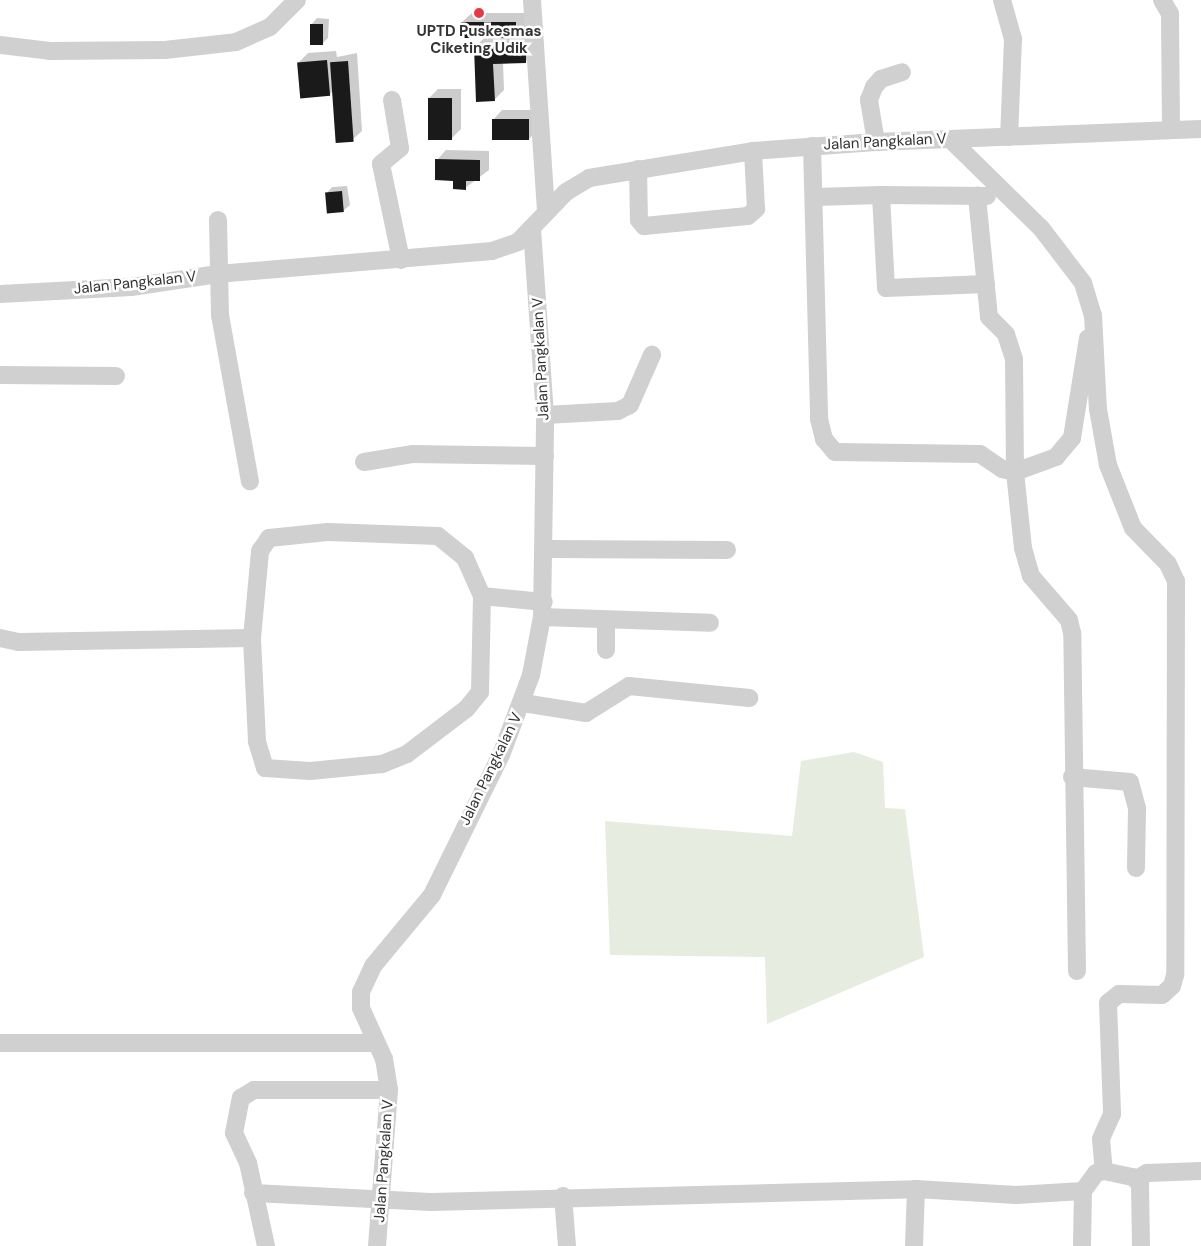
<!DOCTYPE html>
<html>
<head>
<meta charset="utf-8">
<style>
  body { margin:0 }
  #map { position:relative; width:1201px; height:1246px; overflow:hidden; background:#fff; font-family:"DM Sans",sans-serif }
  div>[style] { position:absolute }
  .green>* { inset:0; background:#e6ecdf }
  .shadow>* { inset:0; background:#0003 }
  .building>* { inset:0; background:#1a1a1a; transform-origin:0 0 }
  .minor>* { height:18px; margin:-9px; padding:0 9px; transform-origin:9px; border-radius:9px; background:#d0d0d0 }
  .dots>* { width:14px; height:14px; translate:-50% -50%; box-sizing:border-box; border:2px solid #fff; border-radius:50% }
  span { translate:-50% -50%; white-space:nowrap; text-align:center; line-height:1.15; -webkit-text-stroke:5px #fff; paint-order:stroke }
  .poi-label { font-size:15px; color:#333; font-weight:700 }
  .street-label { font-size:15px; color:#333 }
</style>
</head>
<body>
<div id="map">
  <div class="green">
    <div style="clip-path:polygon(854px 752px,883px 762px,885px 808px,905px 809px,924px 957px,767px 1024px,765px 957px,610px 955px,605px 821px,792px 836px,801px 761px)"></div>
  </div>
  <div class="shadow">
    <div style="clip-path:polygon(472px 13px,525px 13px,525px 28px,516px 37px,535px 36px,535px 52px,525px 62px,503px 62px,504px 90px,494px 100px,475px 47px,485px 37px,462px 22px)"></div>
    <div style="clip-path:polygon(317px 18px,329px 19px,328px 38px,322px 44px,311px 25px)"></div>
    <div style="clip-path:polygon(336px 51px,337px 57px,357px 53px,362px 131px,352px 140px,333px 91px,329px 95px,298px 63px,308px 53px)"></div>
    <div style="clip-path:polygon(438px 89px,461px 89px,461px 129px,451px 139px,429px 98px)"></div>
    <div style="clip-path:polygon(502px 110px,538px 110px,538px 129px,529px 139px,493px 120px)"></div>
    <div style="clip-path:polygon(446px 150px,489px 151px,489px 170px,465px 188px,437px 160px)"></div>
    <div style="clip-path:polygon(347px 186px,350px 205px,343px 211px,326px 194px,332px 187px)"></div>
  </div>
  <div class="building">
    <div style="left:461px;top:22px;width:55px;height:16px"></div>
    <div style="left:310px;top:24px;width:13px;height:21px"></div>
    <div style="clip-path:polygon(526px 45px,526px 63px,493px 64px,495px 101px,476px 102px,474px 47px)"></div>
    <div style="left:327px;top:60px;width:36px;height:30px;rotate:85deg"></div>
    <div style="left:348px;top:61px;width:81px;height:18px;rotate:86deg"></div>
    <div style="left:428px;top:98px;width:24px;height:42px"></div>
    <div style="left:492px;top:119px;width:37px;height:21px"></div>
    <div style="clip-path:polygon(435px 159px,480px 160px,480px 181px,466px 181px,466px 190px,453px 189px,453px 181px,435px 180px)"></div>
    <div style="left:342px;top:191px;width:21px;height:17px;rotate:85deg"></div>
  </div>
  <div class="minor">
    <div style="left:532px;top:0;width:213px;rotate:86.2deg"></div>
    <div style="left:1002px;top:0;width:41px;rotate:74.2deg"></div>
    <div style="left:1013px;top:39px;width:98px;rotate:92.3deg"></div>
    <div style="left:1162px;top:0;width:16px;rotate:60deg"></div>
    <div style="left:1170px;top:14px;width:116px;rotate:89.5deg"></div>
    <div style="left:0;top:45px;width:50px;rotate:6.8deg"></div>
    <div style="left:50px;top:51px;width:115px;rotate:-0.5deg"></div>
    <div style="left:165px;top:50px;width:71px;rotate:-6.4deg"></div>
    <div style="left:236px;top:42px;width:37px;rotate:-24deg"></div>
    <div style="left:270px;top:27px;width:38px;rotate:-45deg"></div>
    <div style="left:392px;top:100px;width:49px;rotate:80.5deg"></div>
    <div style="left:400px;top:148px;width:25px;rotate:140deg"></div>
    <div style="left:381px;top:164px;width:98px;rotate:78.2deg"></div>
    <div style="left:950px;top:139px;width:127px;rotate:44.4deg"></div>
    <div style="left:1041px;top:228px;width:69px;rotate:52.6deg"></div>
    <div style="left:1083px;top:283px;width:34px;rotate:73deg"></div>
    <div style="left:1093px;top:315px;width:94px;rotate:87deg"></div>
    <div style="left:1098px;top:409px;width:57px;rotate:79.9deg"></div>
    <div style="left:1108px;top:465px;width:68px;rotate:68.4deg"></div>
    <div style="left:1133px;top:528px;width:50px;rotate:45.8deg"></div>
    <div style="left:1168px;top:564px;width:19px;rotate:65deg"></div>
    <div style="left:1176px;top:581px;width:394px;rotate:90.1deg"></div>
    <div style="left:1175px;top:975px;width:11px;rotate:105deg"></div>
    <div style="left:1172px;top:986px;width:13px;rotate:138deg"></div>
    <div style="left:1162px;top:995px;width:43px;rotate:-178.7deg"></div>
    <div style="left:1119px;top:994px;width:14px;rotate:141deg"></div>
    <div style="left:1108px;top:1003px;width:111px;rotate:87.9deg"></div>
    <div style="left:1112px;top:1114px;width:27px;rotate:114deg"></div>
    <div style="left:1101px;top:1139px;width:32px;rotate:85deg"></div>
    <div style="left:876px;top:142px;width:43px;rotate:-99.5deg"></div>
    <div style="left:869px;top:100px;width:14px;rotate:-69deg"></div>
    <div style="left:874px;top:87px;width:11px;rotate:-49deg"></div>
    <div style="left:881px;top:79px;width:22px;rotate:-18deg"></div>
    <div style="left:812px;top:146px;width:273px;rotate:88.5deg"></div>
    <div style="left:819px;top:419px;width:21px;rotate:76deg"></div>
    <div style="left:824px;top:439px;width:17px;rotate:50deg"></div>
    <div style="left:835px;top:452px;width:145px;rotate:0.8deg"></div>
    <div style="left:980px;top:454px;width:27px;rotate:34deg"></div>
    <div style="left:1002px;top:469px;width:13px;rotate:13deg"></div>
    <div style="left:1015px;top:472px;width:113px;rotate:-90.5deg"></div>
    <div style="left:1014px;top:359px;width:26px;rotate:-108deg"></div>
    <div style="left:1006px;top:334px;width:24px;rotate:-135deg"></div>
    <div style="left:989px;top:317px;width:122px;rotate:-95.7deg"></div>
    <div style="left:638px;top:169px;width:51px;rotate:88.9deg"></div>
    <div style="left:639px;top:220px;width:8px;rotate:50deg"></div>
    <div style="left:644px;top:226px;width:104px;rotate:-5.5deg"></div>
    <div style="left:748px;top:216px;width:11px;rotate:-41deg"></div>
    <div style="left:756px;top:209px;width:58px;rotate:-93deg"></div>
    <div style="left:815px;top:197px;width:66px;rotate:-1.7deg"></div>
    <div style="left:218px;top:220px;width:95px;rotate:88.8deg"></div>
    <div style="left:220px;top:315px;width:169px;rotate:79.8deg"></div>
    <div style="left:986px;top:284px;width:100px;rotate:177.7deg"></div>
    <div style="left:886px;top:288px;width:93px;rotate:-93.1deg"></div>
    <div style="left:881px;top:195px;width:106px;rotate:0.5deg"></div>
    <div style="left:0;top:294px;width:131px;rotate:-3.1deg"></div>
    <div style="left:131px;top:287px;width:88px;rotate:-8.5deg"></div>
    <div style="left:218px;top:274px;width:275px;rotate:-4.8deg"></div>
    <div style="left:492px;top:251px;width:28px;rotate:-19deg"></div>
    <div style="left:518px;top:242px;width:69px;rotate:-46.2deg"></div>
    <div style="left:566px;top:192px;width:27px;rotate:-31deg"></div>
    <div style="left:589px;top:178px;width:166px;rotate:-9.3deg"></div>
    <div style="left:753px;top:151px;width:123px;rotate:-4.2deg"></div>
    <div style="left:876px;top:142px;width:325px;rotate:-2.3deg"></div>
    <div style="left:0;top:375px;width:116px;rotate:0.5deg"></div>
    <div style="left:545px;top:415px;width:73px;rotate:-3.1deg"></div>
    <div style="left:618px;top:411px;width:13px;rotate:-27deg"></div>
    <div style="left:630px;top:405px;width:55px;rotate:-66.3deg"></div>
    <div style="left:364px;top:462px;width:50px;rotate:-9.3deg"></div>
    <div style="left:413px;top:454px;width:132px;rotate:0.9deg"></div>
    <div style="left:546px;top:549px;width:181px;rotate:0.3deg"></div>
    <div style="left:482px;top:596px;width:96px;rotate:91.2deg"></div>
    <div style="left:480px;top:692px;width:22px;rotate:129deg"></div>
    <div style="left:466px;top:709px;width:74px;rotate:142.7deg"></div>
    <div style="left:407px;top:754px;width:27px;rotate:158deg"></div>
    <div style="left:382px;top:764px;width:72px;rotate:174.4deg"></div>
    <div style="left:310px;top:771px;width:45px;rotate:-176.2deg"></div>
    <div style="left:265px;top:768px;width:28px;rotate:-107deg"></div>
    <div style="left:257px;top:741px;width:103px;rotate:-92.8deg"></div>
    <div style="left:252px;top:638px;width:87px;rotate:-84.7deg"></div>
    <div style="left:260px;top:551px;width:16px;rotate:-55deg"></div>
    <div style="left:269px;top:538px;width:59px;rotate:-5.8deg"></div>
    <div style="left:328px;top:532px;width:110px;rotate:2.1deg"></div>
    <div style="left:438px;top:536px;width:35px;rotate:39deg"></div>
    <div style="left:465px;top:558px;width:42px;rotate:65.9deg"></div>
    <div style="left:482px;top:596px;width:62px;rotate:5.5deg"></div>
    <div style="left:542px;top:617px;width:168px;rotate:2deg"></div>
    <div style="left:0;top:638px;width:19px;rotate:12deg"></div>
    <div style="left:19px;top:642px;width:233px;rotate:-1deg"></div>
    <div style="left:606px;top:650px;width:30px;rotate:-90deg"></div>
    <div style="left:523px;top:703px;width:64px;rotate:9deg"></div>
    <div style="left:586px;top:713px;width:51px;rotate:-32.1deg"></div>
    <div style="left:629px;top:686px;width:121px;rotate:5.7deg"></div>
    <div style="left:1072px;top:777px;width:58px;rotate:4.9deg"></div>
    <div style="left:1130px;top:782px;width:28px;rotate:75deg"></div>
    <div style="left:1137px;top:809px;width:59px;rotate:91deg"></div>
    <div style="left:1077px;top:971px;width:338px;rotate:-90.8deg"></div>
    <div style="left:1072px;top:633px;width:13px;rotate:-103deg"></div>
    <div style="left:1069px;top:620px;width:58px;rotate:-130.8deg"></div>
    <div style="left:1031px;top:576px;width:29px;rotate:-106deg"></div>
    <div style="left:1023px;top:548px;width:76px;rotate:-96deg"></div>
    <div style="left:1015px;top:472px;width:44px;rotate:-20.1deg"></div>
    <div style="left:1056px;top:457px;width:25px;rotate:-50deg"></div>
    <div style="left:1072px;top:438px;width:101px;rotate:-80.9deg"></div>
    <div style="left:0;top:1043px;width:374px"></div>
    <div style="left:1137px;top:1179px;width:12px;rotate:-31deg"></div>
    <div style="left:1147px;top:1173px;width:54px;rotate:-2.1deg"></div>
    <div style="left:253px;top:1193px;width:178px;rotate:2.9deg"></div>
    <div style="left:431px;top:1202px;width:485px;rotate:-1.5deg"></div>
    <div style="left:916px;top:1189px;width:100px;rotate:3.4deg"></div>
    <div style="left:1016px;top:1195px;width:67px;rotate:-3.4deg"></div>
    <div style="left:563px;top:1196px;width:50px;rotate:85.4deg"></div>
    <div style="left:266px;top:1246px;width:85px;rotate:-102.2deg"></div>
    <div style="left:248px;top:1163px;width:33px;rotate:-115deg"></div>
    <div style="left:234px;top:1133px;width:36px;rotate:-79deg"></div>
    <div style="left:241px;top:1098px;width:15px;rotate:-32deg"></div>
    <div style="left:254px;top:1090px;width:135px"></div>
    <div style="left:377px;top:1246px;width:156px;rotate:-85.6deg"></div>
    <div style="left:389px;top:1090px;width:31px;rotate:-99deg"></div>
    <div style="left:384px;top:1059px;width:56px;rotate:-114.3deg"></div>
    <div style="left:361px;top:1008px;width:16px;rotate:-90deg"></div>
    <div style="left:361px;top:992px;width:29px;rotate:-65deg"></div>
    <div style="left:373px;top:966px;width:92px;rotate:-50.3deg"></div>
    <div style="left:432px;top:895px;width:156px;rotate:-63.8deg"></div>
    <div style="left:501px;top:755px;width:85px;rotate:-69.4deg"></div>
    <div style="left:531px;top:675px;width:59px;rotate:-79.3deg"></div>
    <div style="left:542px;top:617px;width:202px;rotate:-89.1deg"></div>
    <div style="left:545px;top:415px;width:186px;rotate:-94deg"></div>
    <div style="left:914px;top:1246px;width:57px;rotate:-88deg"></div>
    <div style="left:1082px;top:1246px;width:55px;rotate:-89deg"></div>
    <div style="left:1083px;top:1191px;width:22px;rotate:-54deg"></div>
    <div style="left:1096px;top:1173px;width:8px;rotate:-14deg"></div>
    <div style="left:1104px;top:1171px;width:30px;rotate:12deg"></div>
    <div style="left:1133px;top:1177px;width:10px;rotate:45deg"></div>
    <div style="left:1140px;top:1184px;width:62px;rotate:89.1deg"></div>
  </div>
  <div class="dots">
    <div style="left:479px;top:13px;background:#e63946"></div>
  </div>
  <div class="poi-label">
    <span style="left:479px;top:40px">UPTD Puskesmas<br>Ciketing Udik</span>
  </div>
  <div class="street-label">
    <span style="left:885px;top:142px;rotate:-3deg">Jalan Pangkalan V</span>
    <span style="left:135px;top:283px;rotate:-6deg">Jalan Pangkalan V</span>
    <span style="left:541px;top:359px;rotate:-93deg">Jalan Pangkalan V</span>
    <span style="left:491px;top:769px;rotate:-64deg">Jalan Pangkalan V</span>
    <span style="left:384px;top:1161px;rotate:-86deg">Jalan Pangkalan V</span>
  </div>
</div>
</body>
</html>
